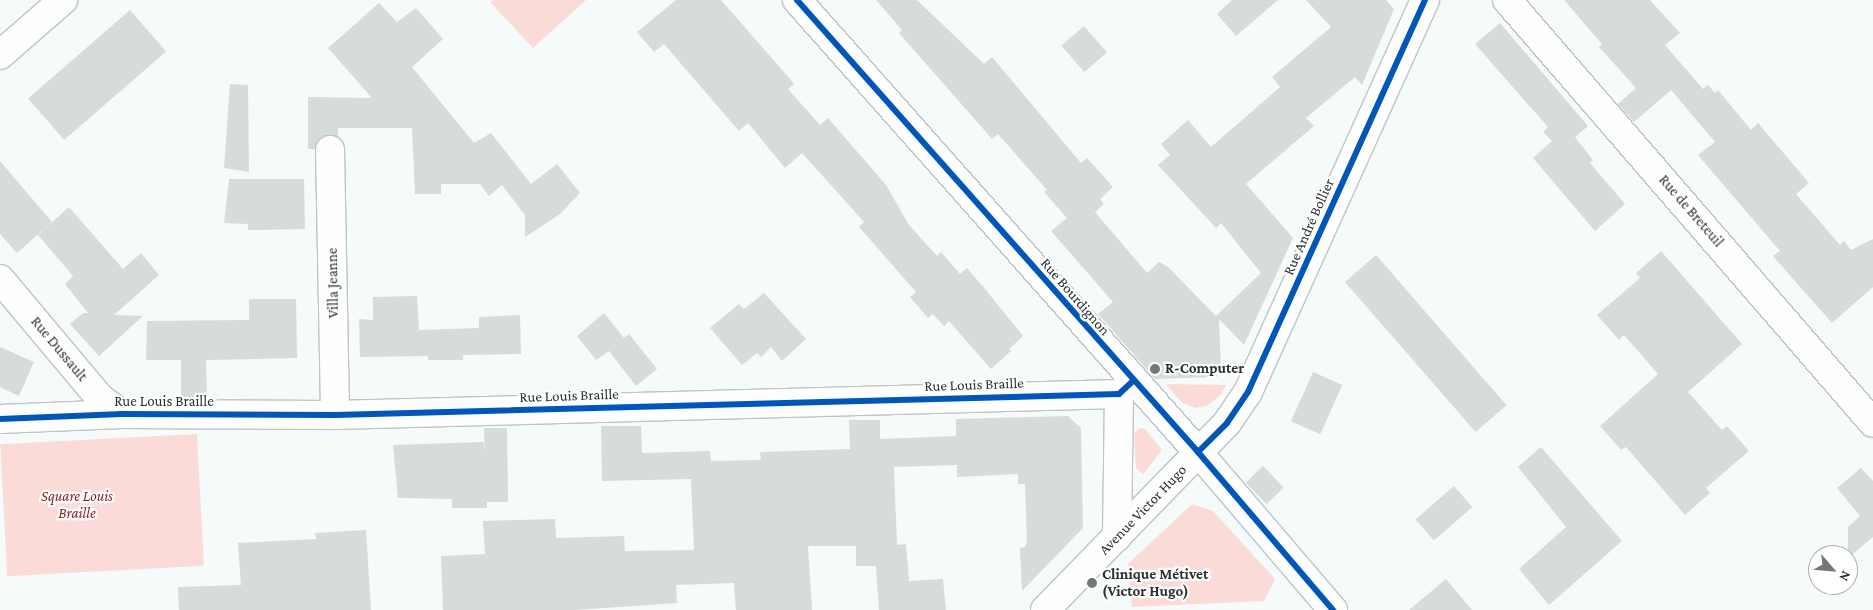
<!DOCTYPE html>
<html>
<head>
<meta charset="utf-8">
<style>
  body { margin:0 }
  #map { position:relative; width:1873px; height:610px; overflow:hidden; background:#f5fbfb; font-family:"Crimson Pro",serif }
  div>[style] { position:absolute }
  .green>* { inset:0; background:#fadbd8; transform-origin:0 0 }
  .building>* { inset:0; background:#d6dbdb; transform-origin:0 0 }
  .roads { filter:drop-shadow(1px 0 #bfc4c4) drop-shadow(-1px 0 #bfc4c4) drop-shadow(0 1px #bfc4c4) drop-shadow(0 -1px #bfc4c4) }
  .minor>* { height:28px; margin:-14px; padding:0 14px; transform-origin:14px; border-radius:14px; background:#fefefe }
  .tertiary>* { height:28px; margin:-14px; padding:0 14px; transform-origin:14px; border-radius:14px; background:#fefefe }
  .cycleway>* { height:6px; margin:-3px; padding:0 3px; transform-origin:3px; border-radius:3px; background:#0057b8 }
  .dots>* { width:14px; height:14px; translate:-50% -50%; box-sizing:border-box; border:2px solid #fff; border-radius:50% }
  span { translate:-50% -50%; white-space:nowrap; text-align:center; line-height:1.15; -webkit-text-stroke:4.5px #fff; paint-order:stroke }
  .street-label { font-size:15px; color:#2b3031 }
  .poi-label { font-size:15px; color:#2b3031; font-weight:700 }
  .left { translate:0 -50%; text-align:left }
  .park-label { font-size:15px; color:#911f27; font-style:italic }
  .north { position:absolute; left:1808px; top:545px; width:50px; height:50px; box-sizing:border-box; background:#fff; border:1px solid #aaacad; border-radius:50%; rotate:117deg; font-size:14px; font-weight:700; line-height:20px; text-align:center; color:#2b3031 }
  .north::after { content:''; display:block; margin:auto; width:18px; height:22px; background:#727778; clip-path:polygon(50% 0,100% 100%,50% 72%,0 100%) }
</style>
</head>
<body>
<div id="map">
  <div class="green">
    <div style="clip-path:polygon(493px 0,586px 0,533px 48px,490px 2px)"></div>
    <div style="clip-path:polygon(1166px 384px,1226px 385px,1221px 395px,1207px 406px,1195px 408px,1181px 402px)"></div>
    <div style="clip-path:polygon(1139px 428px,1145px 429px,1162px 450px,1143px 474px,1136px 468px,1134px 434px)"></div>
    <div style="left:197px;top:434px;width:132px;height:197px;rotate:87deg"></div>
    <div style="clip-path:polygon(1192px 504px,1213px 511px,1275px 579px,1264px 601px,1132px 607px,1128px 564px)"></div>
  </div>
  <div class="building">
    <div style="clip-path:polygon(676px 0,721px 0,790px 79px,794px 84px,788px 89px,820px 125px,828px 118px,886px 185px,909px 225px,937px 256px,941px 252px,960px 274px,967px 268px,985px 289px,1023px 336px,1009px 349px,1011px 351px,991px 369px,949px 321px,944px 326px,933px 314px,928px 318px,910px 297px,916px 292px,859px 227px,864px 222px,802px 153px,785px 168px,748px 123px,739px 131px,664px 44px,654px 52px,637px 32px)"></div>
    <div style="clip-path:polygon(876px 0,917px 0,984px 64px,992px 57px,1081px 163px,1087px 158px,1113px 187px,1100px 199px,1104px 204px,1095px 212px,1147px 273px,1159px 262px,1168px 267px,1219px 319px,1221px 370px,1217px 370px,1217px 377px,1155px 379px,1098px 314px,1113px 302px,1051px 231px,1067px 218px,1044px 192px,1047px 190px,998px 134px,992px 139px,899px 33px,902px 30px)"></div>
    <div style="clip-path:polygon(1232px 0,1278px 0,1236px 36px,1217px 14px)"></div>
    <div style="clip-path:polygon(1306px 0,1386px 0,1394px 9px,1362px 85px,1355px 77px,1306px 118px,1314px 126px,1246px 184px,1293px 238px,1244px 345px,1216px 316px,1261px 273px,1221px 223px,1216px 228px,1158px 165px,1170px 155px,1161px 144px,1188px 120px,1211px 147px,1280px 87px,1272px 77px,1331px 27px)"></div>
    <div style="clip-path:polygon(1564px 0,1650px 0,1680px 33px,1665px 45px,1703px 89px,1708px 85px,1715px 93px,1718px 90px,1751px 130px,1758px 123px,1809px 183px,1796px 194px,1840px 245px,1844px 241px,1851px 250px,1873px 239px,1873px 287px,1832px 323px,1773px 256px,1780px 251px,1698px 155px,1715px 142px,1671px 90px,1634px 122px,1618px 104px,1636px 88px,1599px 47px,1602px 44px)"></div>
    <div style="clip-path:polygon(379px 3px,397px 22px,416px 8px,443px 39px,412px 67px,474px 143px,491px 133px,531px 184px,557px 164px,580px 193px,560px 214px,525px 237px,525px 215px,502px 185px,489px 196px,480px 184px,441px 184px,441px 194px,415px 194px,412px 128px,338px 128px,338px 137px,322px 136px,315px 149px,308px 149px,308px 97px,372px 98px,328px 48px)"></div>
    <div style="left:130px;top:10px;width:55px;height:135px;rotate:49deg"></div>
    <div style="clip-path:polygon(1500px 23px,1588px 126px,1575px 137px,1593px 160px,1590px 163px,1625px 204px,1595px 231px,1533px 158px,1552px 141px,1543px 132px,1548px 127px,1475px 44px)"></div>
    <div style="left:1084px;top:26px;width:35px;height:30px;rotate:49deg"></div>
    <div style="clip-path:polygon(230px 84px,248px 85px,249px 172px,224px 168px)"></div>
    <div style="clip-path:polygon(0 161px,52px 222px,17px 253px,0 234px)"></div>
    <div style="clip-path:polygon(229px 179px,304px 179px,305px 229px,248px 230px,248px 224px,224px 223px)"></div>
    <div style="clip-path:polygon(69px 207px,123px 269px,141px 253px,159px 275px,114px 315px,143px 316px,99px 356px,70px 324px,83px 313px,88px 313px,65px 284px,73px 276px,38px 235px)"></div>
    <div style="clip-path:polygon(1661px 251px,1742px 344px,1688px 392px,1722px 430px,1727px 426px,1749px 451px,1706px 488px,1710px 493px,1685px 515px,1626px 447px,1621px 450px,1600px 426px,1658px 374px,1624px 335px,1619px 340px,1597px 315px,1640px 278px,1636px 273px)"></div>
    <div style="left:1376px;top:255px;width:199px;height:41px;rotate:49deg"></div>
    <div style="clip-path:polygon(764px 293px,806px 339px,782px 361px,771px 347px,761px 357px,757px 353px,742px 365px,710px 328px,739px 304px,744px 309px)"></div>
    <div style="clip-path:polygon(417px 296px,419px 330px,479px 328px,479px 317px,520px 315px,521px 354px,463px 355px,463px 360px,428px 360px,428px 356px,360px 357px,359px 319px,373px 320px,373px 297px)"></div>
    <div style="clip-path:polygon(249px 299px,296px 299px,297px 358px,206px 360px,207px 399px,181px 399px,181px 360px,146px 360px,147px 321px,249px 320px)"></div>
    <div style="clip-path:polygon(604px 313px,624px 338px,629px 334px,657px 369px,636px 386px,609px 351px,596px 360px,577px 336px)"></div>
    <div style="clip-path:polygon(0 347px,34px 362px,19px 396px,0 387px)"></div>
    <div style="left:1313px;top:372px;width:32px;height:54px;rotate:24deg"></div>
    <div style="clip-path:polygon(1068px 416px,1081px 428px,1083px 528px,1022px 591px,1020px 548px,1025px 547px,1027px 541px,1025px 484px,1018px 484px,1018px 474px,957px 477px,957px 465px,894px 467px,897px 545px,906px 544px,909px 581px,943px 579px,946px 610px,879px 610px,876px 566px,856px 566px,856px 546px,808px 546px,812px 610px,736px 610px,734px 583px,676px 585px,677px 603px,575px 610px,443px 610px,441px 556px,485px 554px,483px 521px,555px 519px,556px 538px,624px 536px,625px 551px,694px 550px,691px 479px,602px 481px,601px 426px,641px 426px,642px 453px,710px 451px,711px 461px,761px 460px,760px 452px,850px 449px,849px 420px,880px 420px,880px 439px,956px 436px,956px 419px)"></div>
    <div style="clip-path:polygon(484px 428px,507px 428px,508px 502px,487px 502px,487px 508px,452px 508px,452px 499px,398px 498px,393px 445px,484px 442px,485px 453px)"></div>
    <div style="clip-path:polygon(1541px 447px,1622px 541px,1549px 605px,1519px 569px,1566px 527px,1518px 467px)"></div>
    <div style="left:1263px;top:466px;width:30px;height:24px;rotate:46deg"></div>
    <div style="clip-path:polygon(1861px 468px,1873px 481px,1873px 537px,1848px 558px,1848px 527px,1860px 516px,1837px 488px)"></div>
    <div style="left:1454px;top:486px;width:28px;height:51px;rotate:49deg"></div>
    <div style="clip-path:polygon(366px 530px,371px 610px,179px 610px,178px 587px,241px 585px,238px 543px,316px 539px,315px 533px)"></div>
    <div style="clip-path:polygon(1446px 579px,1472px 610px,1409px 610px)"></div>
  </div>
  <div class="roads">
    <div class="minor">
      <div style="left:1507px;top:0;width:559px;rotate:49.13deg"></div>
      <div style="left:0;top:55px;width:84px;rotate:-41.1deg"></div>
      <div style="left:330px;top:150px;width:265px;rotate:88.9deg"></div>
      <div style="left:0;top:279px;width:155px;rotate:50deg"></div>
      <div style="left:100px;top:398px;width:27px;rotate:36deg"></div>
      <div style="left:0;top:419px;width:122px;rotate:-2.3deg"></div>
      <div style="left:122px;top:414px;width:213px;rotate:0.3deg"></div>
      <div style="left:335px;top:415px;width:784px;rotate:-1.53deg"></div>
      <div style="left:1119px;top:394px;width:19px;rotate:-43deg"></div>
      <div style="left:1117px;top:537px;width:143px;rotate:-89.2deg"></div>
    </div>
    <div class="tertiary">
      <div style="left:797px;top:0;width:604px;rotate:48.42deg"></div>
      <div style="left:1198px;top:452px;width:208px;rotate:49.5deg"></div>
      <div style="left:1045px;top:610px;width:261px;rotate:-45.8deg"></div>
      <div style="left:1227px;top:423px;width:37px;rotate:-56deg"></div>
      <div style="left:1248px;top:392px;width:430px;rotate:-65.7deg"></div>
    </div>
  </div>
  <div class="cycleway">
    <div style="left:797px;top:0;width:604px;rotate:48.42deg"></div>
    <div style="left:1198px;top:452px;width:208px;rotate:49.5deg"></div>
    <div style="left:0;top:419px;width:122px;rotate:-2.3deg"></div>
    <div style="left:122px;top:414px;width:213px;rotate:0.3deg"></div>
    <div style="left:335px;top:415px;width:784px;rotate:-1.53deg"></div>
    <div style="left:1119px;top:394px;width:19px;rotate:-43deg"></div>
    <div style="left:1198px;top:452px;width:41px;rotate:-45deg"></div>
    <div style="left:1227px;top:423px;width:37px;rotate:-56deg"></div>
    <div style="left:1248px;top:392px;width:430px;rotate:-65.7deg"></div>
  </div>
  <div class="dots">
    <div style="left:1155px;top:369px;background:#727778"></div>
    <div style="left:1092px;top:583px;background:#727778"></div>
  </div>
  <div class="street-label">
    <span style="left:1691px;top:211px;rotate:49deg">Rue de Breteuil</span>
    <span style="left:1309px;top:227px;rotate:-66deg">Rue André Bollier</span>
    <span style="left:333px;top:283px;rotate:-91deg">Villa Jeanne</span>
    <span style="left:1075px;top:297px;rotate:49deg">Rue Bourdignon</span>
    <span style="left:59px;top:349px;rotate:50deg">Rue Dussault</span>
    <span style="left:974px;top:385px;rotate:-2deg">Rue Louis Braille</span>
    <span style="left:569px;top:396px;rotate:-2deg">Rue Louis Braille</span>
    <span style="left:164px;top:402px">Rue Louis Braille</span>
    <span style="left:1143px;top:510px;rotate:-46deg">Avenue Victor Hugo</span>
  </div>
  <div class="poi-label">
    <span class="left" style="left:1165px;top:369px">R-Computer</span>
    <span class="left" style="left:1102px;top:583px">Clinique Métivet<br>(Victor Hugo)</span>
  </div>
  <div class="park-label">
    <span style="left:77px;top:505px">Square Louis<br>Braille</span>
  </div>
  <div class="north">N</div>
</div>
</body>
</html>
